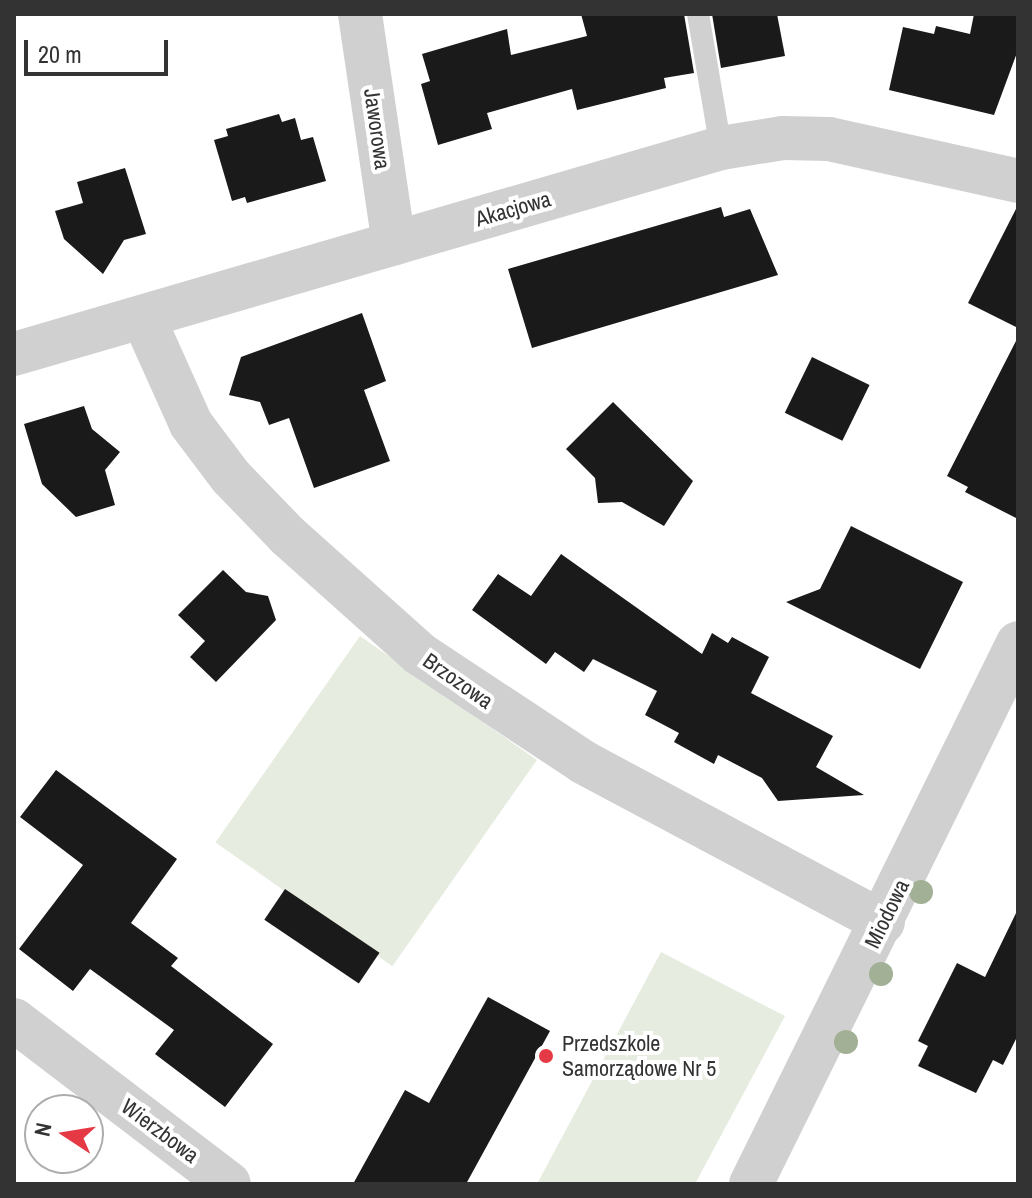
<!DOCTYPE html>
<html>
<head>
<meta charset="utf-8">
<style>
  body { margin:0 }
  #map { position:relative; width:1032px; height:1198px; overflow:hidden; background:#fff; font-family:"Archivo Narrow",sans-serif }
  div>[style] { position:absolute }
  .green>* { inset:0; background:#e6ecdf; transform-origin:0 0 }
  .building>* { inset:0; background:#1a1a1a; transform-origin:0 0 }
  .lane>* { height:22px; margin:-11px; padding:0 11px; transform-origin:11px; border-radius:11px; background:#d0d0d0 }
  .street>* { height:44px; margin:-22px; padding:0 22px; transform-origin:22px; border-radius:22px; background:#d0d0d0 }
  .trees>* { width:24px; height:24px; margin:-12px; border-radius:50%; background:#a2b095 }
  .dots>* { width:22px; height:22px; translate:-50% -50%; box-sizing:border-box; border:4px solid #fff; border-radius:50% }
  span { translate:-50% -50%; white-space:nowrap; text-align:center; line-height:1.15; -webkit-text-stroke:8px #fff; paint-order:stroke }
  .street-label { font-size:22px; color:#333 }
  .poi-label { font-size:22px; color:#333 }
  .left { translate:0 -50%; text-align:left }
  .frame { position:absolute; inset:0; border:16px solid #333; pointer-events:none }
  .north { position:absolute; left:24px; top:1094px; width:80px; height:80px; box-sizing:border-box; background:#fff; border:2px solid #adadad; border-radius:50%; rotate:282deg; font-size:22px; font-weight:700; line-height:32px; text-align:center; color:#333 }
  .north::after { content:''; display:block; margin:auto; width:28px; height:36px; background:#e63946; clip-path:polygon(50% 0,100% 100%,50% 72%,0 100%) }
  .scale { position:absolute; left:24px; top:40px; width:144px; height:36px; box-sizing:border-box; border:4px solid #333; border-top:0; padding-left:10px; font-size:24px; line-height:28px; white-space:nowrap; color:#333; -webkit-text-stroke:6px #fff; paint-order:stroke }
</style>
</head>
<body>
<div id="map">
  <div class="green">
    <div style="left:360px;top:636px;width:216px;height:252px;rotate:35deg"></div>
    <div style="clip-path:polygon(661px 952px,785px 1016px,695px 1184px,537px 1184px)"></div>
  </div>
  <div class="building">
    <div style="clip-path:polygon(581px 14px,684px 14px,694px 73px,664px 78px,666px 88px,577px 110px,572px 89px,487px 113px,492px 129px,438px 145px,421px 84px,430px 81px,422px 54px,507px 29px,511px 55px,587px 36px)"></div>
    <div style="clip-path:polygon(712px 14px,777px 14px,785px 56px,721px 68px)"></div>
    <div style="clip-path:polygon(974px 14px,1018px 14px,1018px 50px,994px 115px,889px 90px,903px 27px,934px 34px,936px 26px,970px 34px)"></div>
    <div style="clip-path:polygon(279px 114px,282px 122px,295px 118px,301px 140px,313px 137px,326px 181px,247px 203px,245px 197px,232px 201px,214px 140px,228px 136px,226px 129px)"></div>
    <div style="clip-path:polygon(125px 168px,146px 234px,124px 240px,103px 274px,64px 239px,55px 211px,83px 203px,77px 182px)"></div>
    <div style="clip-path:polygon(1018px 205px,1018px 328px,968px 303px)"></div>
    <div style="clip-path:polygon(721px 207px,724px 217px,750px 209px,778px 275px,532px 348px,508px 269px)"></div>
    <div style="clip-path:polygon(362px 313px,386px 381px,364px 390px,390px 461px,314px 488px,289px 418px,269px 425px,260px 402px,229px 395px,241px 357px)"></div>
    <div style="clip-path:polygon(1018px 337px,1018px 519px,965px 492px,968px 487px,947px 476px)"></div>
    <div style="left:812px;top:357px;width:64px;height:62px;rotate:26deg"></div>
    <div style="clip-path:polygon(613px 402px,693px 481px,664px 526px,622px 502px,598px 503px,595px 478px,566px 449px)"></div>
    <div style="clip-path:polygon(84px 406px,92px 429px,120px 452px,105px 470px,115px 505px,76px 517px,42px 484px,24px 424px)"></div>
    <div style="clip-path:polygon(851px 526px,963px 582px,920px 669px,786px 602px,820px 589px)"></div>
    <div style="clip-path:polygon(561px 554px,702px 654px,712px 633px,728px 643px,732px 637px,769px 657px,751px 693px,833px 736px,816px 767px,864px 795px,778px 801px,762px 778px,718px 755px,714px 764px,674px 742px,679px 733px,645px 715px,657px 691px,593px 659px,584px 672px,555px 652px,546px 664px,472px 610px,498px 574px,531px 596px)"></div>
    <div style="clip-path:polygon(223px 570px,246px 592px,268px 596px,276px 620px,216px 682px,190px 657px,205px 641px,178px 615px)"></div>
    <div style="clip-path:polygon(56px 770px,177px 859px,131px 923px,178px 958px,171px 966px,273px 1044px,225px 1107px,155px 1054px,174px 1030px,90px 969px,73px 991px,19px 949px,83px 865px,20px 817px)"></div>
    <div style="left:285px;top:889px;width:114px;height:37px;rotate:34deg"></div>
    <div style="clip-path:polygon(1018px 909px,1018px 1035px,1003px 1065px,993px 1060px,976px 1093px,918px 1066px,928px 1046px,918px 1041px,957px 963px,985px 977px)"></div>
    <div style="clip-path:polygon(488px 997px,550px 1031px,466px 1184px,353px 1184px,405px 1090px,429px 1103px)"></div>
  </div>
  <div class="lane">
    <div style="left:698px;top:14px;width:136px;rotate:80.3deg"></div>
  </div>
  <div class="street">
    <div style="left:360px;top:14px;width:232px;rotate:81.6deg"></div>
    <div style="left:143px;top:317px;width:117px;rotate:65.8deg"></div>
    <div style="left:191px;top:424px;width:66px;rotate:53deg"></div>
    <div style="left:231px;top:477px;width:82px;rotate:46deg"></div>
    <div style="left:288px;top:536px;width:177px;rotate:41.8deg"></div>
    <div style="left:420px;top:654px;width:196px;rotate:33.5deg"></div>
    <div style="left:583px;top:762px;width:340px;rotate:28.1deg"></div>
    <div style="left:14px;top:354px;width:736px;rotate:-16.24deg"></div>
    <div style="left:721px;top:148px;width:63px;rotate:-9.2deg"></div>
    <div style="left:783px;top:138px;width:46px;rotate:1.2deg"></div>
    <div style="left:829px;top:139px;width:194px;rotate:12.5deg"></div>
    <div style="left:14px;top:1020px;width:270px;rotate:37.3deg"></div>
    <div style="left:751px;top:1184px;width:603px;rotate:-63.73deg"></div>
  </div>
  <div class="trees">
    <div style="left:921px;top:892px"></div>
    <div style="left:881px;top:974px"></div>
    <div style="left:846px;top:1042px"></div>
  </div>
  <div class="dots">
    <div style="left:546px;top:1056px;background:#e63946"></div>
  </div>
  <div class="street-label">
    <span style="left:377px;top:129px;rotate:82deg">Jaworowa</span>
    <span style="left:513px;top:209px;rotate:-16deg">Akacjowa</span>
    <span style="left:458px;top:681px;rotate:35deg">Brzozowa</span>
    <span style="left:887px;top:914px;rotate:-64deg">Miodowa</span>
    <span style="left:160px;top:1131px;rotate:37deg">Wierzbowa</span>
  </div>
  <div class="poi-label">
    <span class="left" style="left:562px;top:1056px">Przedszkole<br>Samorządowe Nr 5</span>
  </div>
  <div class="frame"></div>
  <div class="north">N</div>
  <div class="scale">20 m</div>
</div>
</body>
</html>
